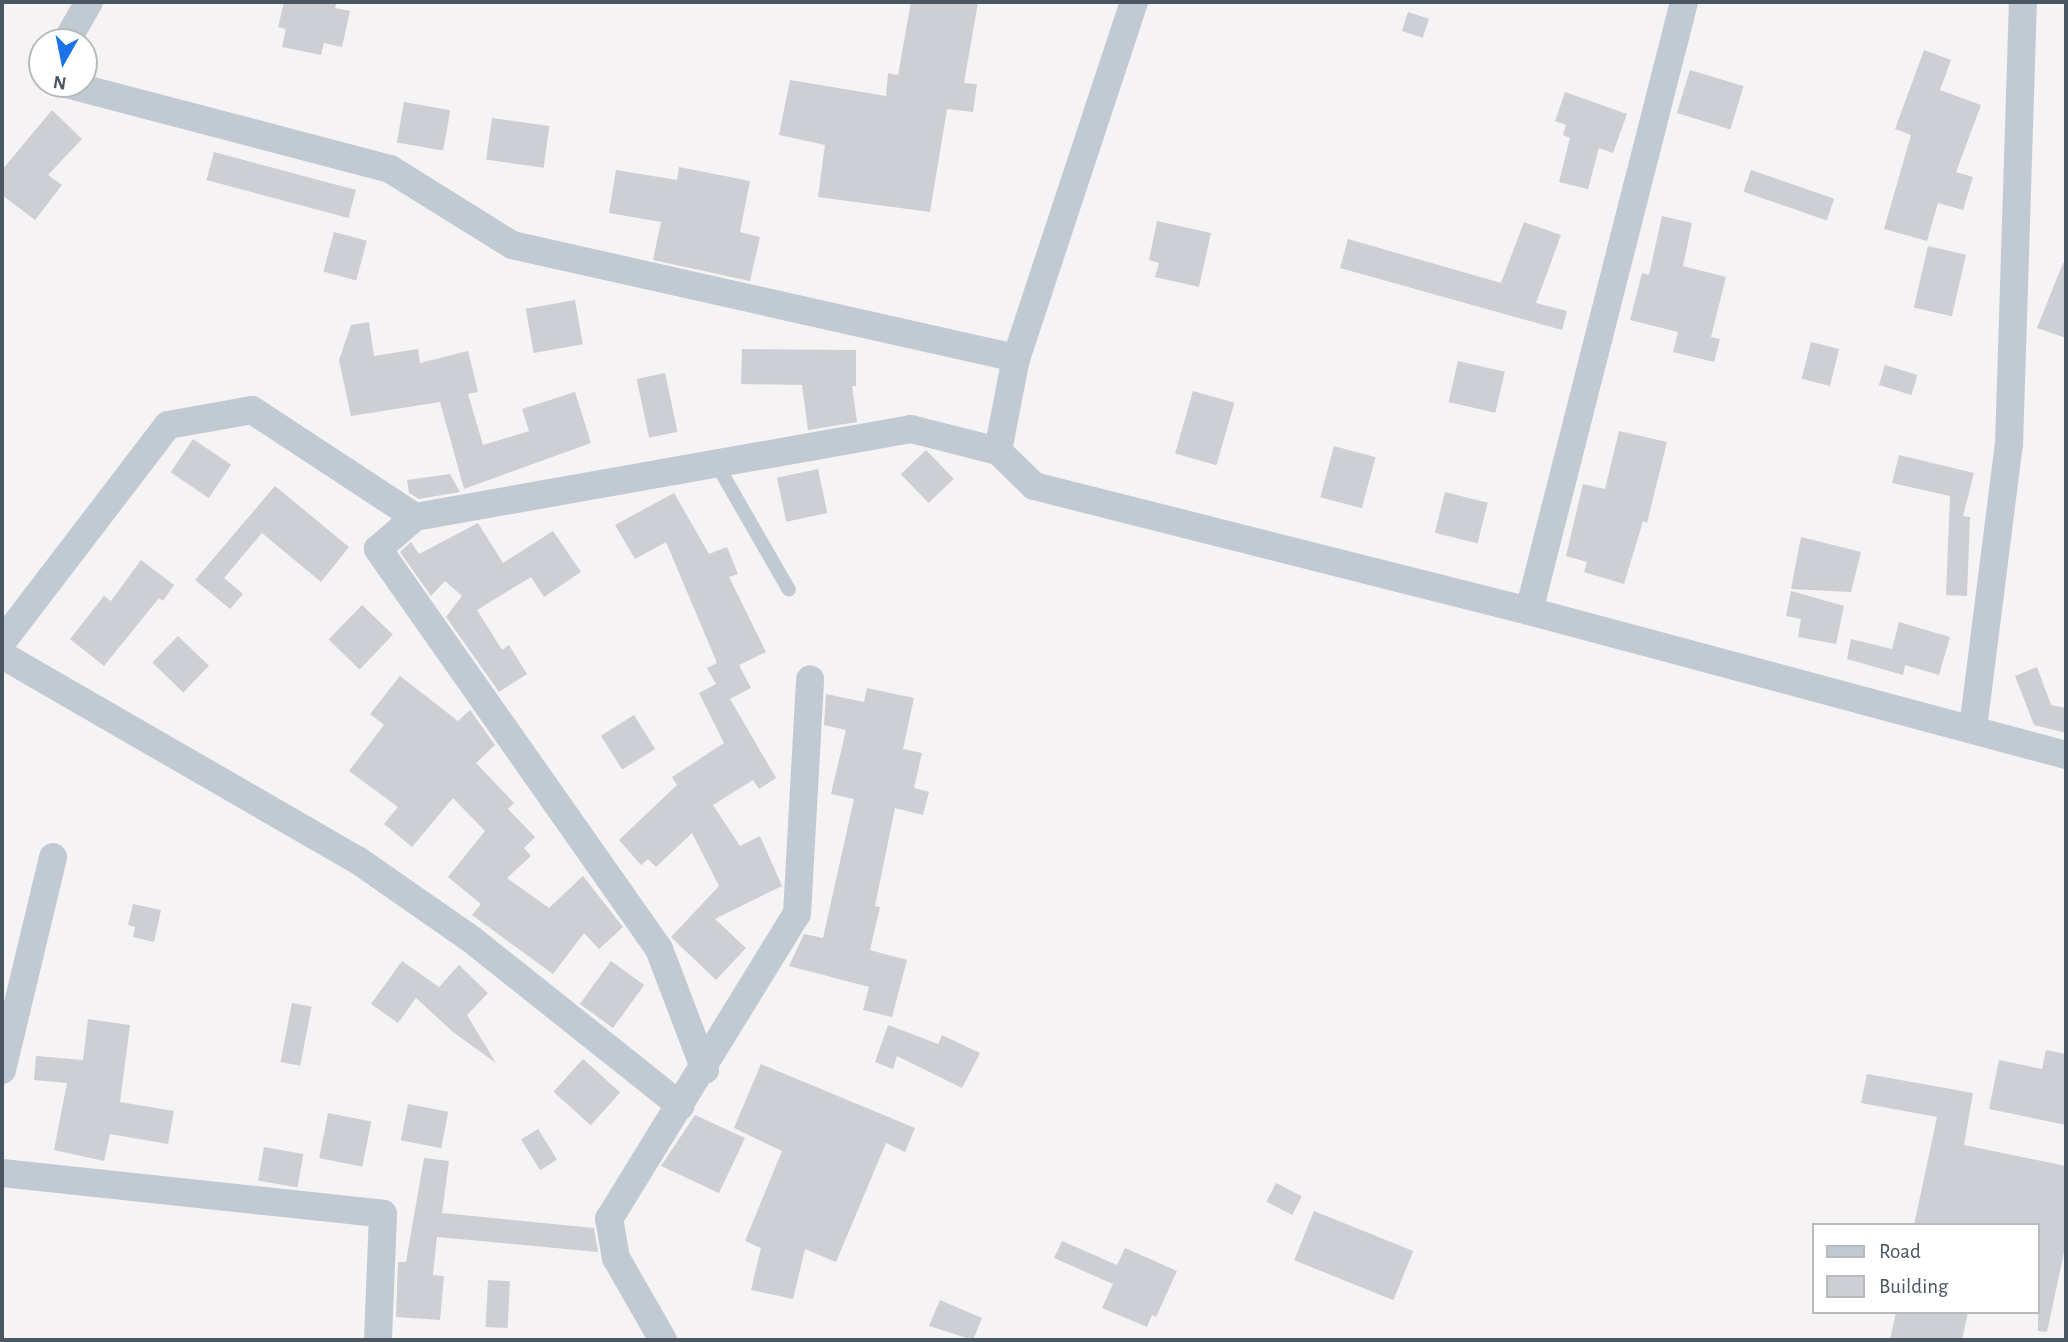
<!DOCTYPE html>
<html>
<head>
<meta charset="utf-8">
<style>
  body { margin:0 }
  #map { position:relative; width:2068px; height:1342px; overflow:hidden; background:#f5f3f3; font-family:"Alegreya Sans",sans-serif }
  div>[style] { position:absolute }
  .building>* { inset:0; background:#cdcfd5; transform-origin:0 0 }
  .service>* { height:14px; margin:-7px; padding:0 7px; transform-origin:7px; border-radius:7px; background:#c1cad2 }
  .minor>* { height:28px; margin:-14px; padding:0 14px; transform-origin:14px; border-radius:14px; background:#c1cad2 }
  span { translate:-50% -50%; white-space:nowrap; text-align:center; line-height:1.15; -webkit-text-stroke:5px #fff; paint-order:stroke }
  .frame { position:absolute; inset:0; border:4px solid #4a5661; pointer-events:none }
  .legend { position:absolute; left:1812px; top:1223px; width:228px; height:91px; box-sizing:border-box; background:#fff; border:2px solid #b7bbc0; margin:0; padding:9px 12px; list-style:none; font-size:21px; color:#4a5661 }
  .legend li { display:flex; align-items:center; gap:14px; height:35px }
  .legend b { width:35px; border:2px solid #b7bbc0 }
  .north { position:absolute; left:28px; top:28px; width:70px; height:70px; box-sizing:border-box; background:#fff; border:2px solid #b7bbc0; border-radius:50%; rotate:189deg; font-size:19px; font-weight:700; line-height:28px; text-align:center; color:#4a5661 }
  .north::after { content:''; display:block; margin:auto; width:24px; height:32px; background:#1a73e8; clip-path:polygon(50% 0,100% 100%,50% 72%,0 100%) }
</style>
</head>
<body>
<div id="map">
  <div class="building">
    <div style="clip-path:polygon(284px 2px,337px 2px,335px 8px,350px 11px,342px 47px,324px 43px,321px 55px,282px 47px,286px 29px,278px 27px)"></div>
    <div style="clip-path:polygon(911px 2px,978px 2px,964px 83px,977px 84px,973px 112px,947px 109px,930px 212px,818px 197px,825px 145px,779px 135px,790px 80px,886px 96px,888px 73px,898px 75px)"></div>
    <div style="left:1408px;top:12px;width:22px;height:20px;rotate:18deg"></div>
    <div style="clip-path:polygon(1924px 50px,1951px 60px,1940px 90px,1981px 105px,1956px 172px,1973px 177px,1963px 210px,1938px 203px,1927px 241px,1884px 229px,1911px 135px,1895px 129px)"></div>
    <div style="left:1690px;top:70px;width:56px;height:45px;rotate:17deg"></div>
    <div style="clip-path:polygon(1565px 92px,1627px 114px,1613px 153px,1599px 148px,1588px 189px,1559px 182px,1570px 138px,1563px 135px,1566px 125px,1555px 121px)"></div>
    <div style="left:404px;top:102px;width:47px;height:41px;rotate:10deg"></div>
    <div style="clip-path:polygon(52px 110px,82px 139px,48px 175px,62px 185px,35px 220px,2px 195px,2px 170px)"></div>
    <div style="left:492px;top:118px;width:58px;height:42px;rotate:8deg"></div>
    <div style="left:214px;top:152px;width:147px;height:29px;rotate:15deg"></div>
    <div style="clip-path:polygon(679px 167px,750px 181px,740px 232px,760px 237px,750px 281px,653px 260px,661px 222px,609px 213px,616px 170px,677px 180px)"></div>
    <div style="left:1751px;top:170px;width:88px;height:23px;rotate:19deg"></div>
    <div style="clip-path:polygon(1662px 216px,1692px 223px,1683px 266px,1726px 277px,1711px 337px,1720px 339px,1714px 362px,1673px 352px,1678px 332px,1630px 320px,1642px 273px,1649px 275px)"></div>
    <div style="clip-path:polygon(1157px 221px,1211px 233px,1199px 287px,1155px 277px,1159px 263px,1149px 260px)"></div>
    <div style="clip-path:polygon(1524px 222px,1561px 235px,1536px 303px,1567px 311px,1562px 330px,1340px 268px,1348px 239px,1501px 283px)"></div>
    <div style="left:334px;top:232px;width:34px;height:41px;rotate:15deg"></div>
    <div style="left:1928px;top:246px;width:39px;height:63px;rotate:13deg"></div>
    <div style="clip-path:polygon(2063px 263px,2066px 264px,2066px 338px,2037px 328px)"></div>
    <div style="left:575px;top:300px;width:45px;height:50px;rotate:80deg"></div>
    <div style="clip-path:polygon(369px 322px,374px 356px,418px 349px,420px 363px,468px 351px,478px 392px,468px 394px,483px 445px,529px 431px,522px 409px,575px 392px,591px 443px,464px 489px,440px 402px,351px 416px,339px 360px,351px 325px)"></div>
    <div style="left:1811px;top:342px;width:29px;height:38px;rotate:14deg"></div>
    <div style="clip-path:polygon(742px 349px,856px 350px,856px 386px,852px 386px,857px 422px,808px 430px,802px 385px,741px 384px)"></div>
    <div style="left:1458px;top:361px;width:48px;height:42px;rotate:13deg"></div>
    <div style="left:1885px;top:365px;width:34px;height:21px;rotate:17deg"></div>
    <div style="left:665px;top:373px;width:60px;height:29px;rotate:78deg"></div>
    <div style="left:1193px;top:391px;width:43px;height:65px;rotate:16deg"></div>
    <div style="clip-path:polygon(1619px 431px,1667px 442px,1647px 523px,1643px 521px,1624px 584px,1584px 572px,1587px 562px,1566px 556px,1583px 484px,1605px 489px)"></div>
    <div style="left:193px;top:439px;width:46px;height:40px;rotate:34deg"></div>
    <div style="left:1334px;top:446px;width:43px;height:53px;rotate:15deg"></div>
    <div style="left:926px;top:450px;width:40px;height:35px;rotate:46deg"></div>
    <div style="clip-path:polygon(1899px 455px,1974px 473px,1963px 516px,1970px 517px,1967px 596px,1946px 595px,1950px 496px,1892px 483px)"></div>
    <div style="left:818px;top:469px;width:45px;height:42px;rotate:78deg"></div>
    <div style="clip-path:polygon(450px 474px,460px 492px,419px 499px,409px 493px,407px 480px)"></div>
    <div style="clip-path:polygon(275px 486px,349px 547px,321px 582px,262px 533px,224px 578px,243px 594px,230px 609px,195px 580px)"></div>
    <div style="left:1445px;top:492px;width:44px;height:42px;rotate:14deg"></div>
    <div style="clip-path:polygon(674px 493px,709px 554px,727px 547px,738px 574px,729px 577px,766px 652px,739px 665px,751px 688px,730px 699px,776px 778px,759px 789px,753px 780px,713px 805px,740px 846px,760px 836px,782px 886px,715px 919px,746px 948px,716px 980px,671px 937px,719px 886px,692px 833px,656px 867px,648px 859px,641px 865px,619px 840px,677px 785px,672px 777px,724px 743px,699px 693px,716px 684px,707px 668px,717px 663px,666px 542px,635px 559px,615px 525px)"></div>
    <div style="clip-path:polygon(478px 523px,503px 563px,553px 531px,581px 572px,544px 597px,531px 577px,477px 610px,502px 650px,509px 645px,527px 674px,499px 692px,446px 617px,462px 596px,445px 581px,431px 596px,400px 552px,411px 542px,419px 554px)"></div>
    <div style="clip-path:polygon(1801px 537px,1861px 552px,1851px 592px,1791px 589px)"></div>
    <div style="clip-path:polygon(141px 560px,174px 585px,163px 601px,159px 598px,104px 666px,70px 639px,104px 596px,111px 601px)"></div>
    <div style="clip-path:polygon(1791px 591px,1844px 606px,1836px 644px,1798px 637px,1801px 619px,1786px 616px)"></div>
    <div style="left:362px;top:605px;width:43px;height:48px;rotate:44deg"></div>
    <div style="clip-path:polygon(1899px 622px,1950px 637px,1939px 675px,1905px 665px,1903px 675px,1847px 659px,1851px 639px,1892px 649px)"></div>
    <div style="left:178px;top:636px;width:43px;height:37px;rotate:44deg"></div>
    <div style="clip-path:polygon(2037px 667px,2051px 705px,2066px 708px,2066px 733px,2034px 725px,2015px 676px)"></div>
    <div style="clip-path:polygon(400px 676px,458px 721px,470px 710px,495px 745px,476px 763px,514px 803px,508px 809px,535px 837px,524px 848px,531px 856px,507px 878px,549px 908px,583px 876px,623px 927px,599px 949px,584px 933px,553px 974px,472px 915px,481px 904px,448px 877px,485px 831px,453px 798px,412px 847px,384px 824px,398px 807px,349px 771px,384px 725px,370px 714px)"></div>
    <div style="clip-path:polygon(867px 688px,914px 698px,903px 749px,922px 753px,914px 788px,929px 792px,923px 815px,895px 808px,875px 906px,880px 907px,870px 950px,907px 960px,892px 1017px,863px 1010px,869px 987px,789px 966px,804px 934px,823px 938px,854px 799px,831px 794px,846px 730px,824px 725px,826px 694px,864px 702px)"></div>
    <div style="left:634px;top:715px;width:40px;height:39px;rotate:58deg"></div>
    <div style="clip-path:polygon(133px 904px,161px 910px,154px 942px,133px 937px,135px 927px,128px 925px)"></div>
    <div style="clip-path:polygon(402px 961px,439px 987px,459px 965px,488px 993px,467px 1015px,496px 1063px,453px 1032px,416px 998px,398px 1023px,371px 1004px)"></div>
    <div style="left:611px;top:961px;width:41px;height:53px;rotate:36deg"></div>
    <div style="left:292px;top:1003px;width:20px;height:60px;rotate:11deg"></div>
    <div style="clip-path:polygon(88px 1019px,130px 1025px,120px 1102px,174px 1111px,168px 1144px,110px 1134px,104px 1161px,54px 1150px,67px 1083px,34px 1080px,36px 1056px,83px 1060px)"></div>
    <div style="clip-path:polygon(888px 1025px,938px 1044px,942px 1035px,980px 1053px,962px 1088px,897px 1056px,893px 1069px,875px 1062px)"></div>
    <div style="clip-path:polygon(2046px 1050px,2066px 1054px,2066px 1125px,1989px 1109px,1999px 1060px,2042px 1069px)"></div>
    <div style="left:583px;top:1059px;width:50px;height:44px;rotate:42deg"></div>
    <div style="clip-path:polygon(761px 1064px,915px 1128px,905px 1152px,886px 1143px,836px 1262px,805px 1249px,793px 1299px,751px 1290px,761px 1248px,745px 1241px,782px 1151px,734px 1128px)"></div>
    <div style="clip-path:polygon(1867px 1074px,1973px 1093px,1964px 1145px,2066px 1166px,2066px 1243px,2047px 1332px,2038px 1331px,2038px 1225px,1914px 1225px,1937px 1117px,1861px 1103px)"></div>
    <div style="left:408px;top:1104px;width:41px;height:37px;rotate:11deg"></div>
    <div style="left:328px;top:1113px;width:44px;height:46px;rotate:11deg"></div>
    <div style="clip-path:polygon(695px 1115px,745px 1138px,719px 1193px,661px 1166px)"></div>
    <div style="left:538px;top:1129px;width:36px;height:20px;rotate:58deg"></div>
    <div style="left:264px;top:1147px;width:40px;height:34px;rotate:10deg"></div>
    <div style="clip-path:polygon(424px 1158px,449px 1161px,442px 1213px,594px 1228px,598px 1252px,437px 1237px,433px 1275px,444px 1276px,440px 1320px,396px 1317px,398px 1262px,406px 1262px)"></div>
    <div style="left:1276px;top:1183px;width:29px;height:21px;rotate:27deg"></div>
    <div style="left:1314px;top:1211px;width:107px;height:53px;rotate:22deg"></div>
    <div style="clip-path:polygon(1062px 1241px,1117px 1265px,1125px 1248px,1177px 1271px,1156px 1317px,1152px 1315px,1147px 1327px,1102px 1308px,1113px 1284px,1054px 1258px)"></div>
    <div style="left:488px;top:1280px;width:22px;height:47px;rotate:3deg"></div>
    <div style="clip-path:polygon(940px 1300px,982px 1318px,973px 1340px,929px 1326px)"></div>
    <div style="clip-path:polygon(1896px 1312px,1968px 1312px,1962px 1340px,1890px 1340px)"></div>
  </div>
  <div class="service">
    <div style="left:716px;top:463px;width:146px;rotate:60.1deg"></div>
  </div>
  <div class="minor">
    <div style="left:1134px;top:2px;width:375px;rotate:108.3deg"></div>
    <div style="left:1016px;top:358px;width:95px;rotate:101deg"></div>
    <div style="left:998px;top:451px;width:50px;rotate:44.2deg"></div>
    <div style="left:1034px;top:486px;width:511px;rotate:14.17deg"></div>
    <div style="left:1529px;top:611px;width:556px;rotate:15.01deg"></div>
    <div style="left:66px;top:42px;width:46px;rotate:-60.1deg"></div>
    <div style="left:66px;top:84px;width:335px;rotate:14.7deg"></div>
    <div style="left:390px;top:169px;width:144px;rotate:31.9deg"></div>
    <div style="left:512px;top:245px;width:517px;rotate:12.64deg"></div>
    <div style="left:1529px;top:611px;width:628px;rotate:-75.72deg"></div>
    <div style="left:2px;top:642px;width:273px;rotate:-52.6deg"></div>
    <div style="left:168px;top:425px;width:85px;rotate:-10.1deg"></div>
    <div style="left:252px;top:410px;width:195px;rotate:33.3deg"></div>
    <div style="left:2px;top:655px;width:409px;rotate:30deg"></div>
    <div style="left:356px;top:859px;width:140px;rotate:34.8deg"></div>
    <div style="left:471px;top:939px;width:268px;rotate:38.5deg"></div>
    <div style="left:1973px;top:728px;width:285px;rotate:-82.8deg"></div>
    <div style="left:2009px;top:445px;width:443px;rotate:-88.2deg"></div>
    <div style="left:2px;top:1070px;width:219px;rotate:-76.5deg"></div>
    <div style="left:705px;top:1070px;width:129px;rotate:-110.8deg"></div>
    <div style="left:659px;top:949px;width:489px;rotate:-125.1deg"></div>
    <div style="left:378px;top:549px;width:49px;rotate:-40.9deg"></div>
    <div style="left:415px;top:517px;width:504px;rotate:-10.06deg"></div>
    <div style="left:911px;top:429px;width:90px;rotate:14.2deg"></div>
    <div style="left:2px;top:1173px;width:383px;rotate:6.1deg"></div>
    <div style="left:383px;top:1214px;width:126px;rotate:92.3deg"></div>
    <div style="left:663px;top:1340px;width:95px;rotate:-119.8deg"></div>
    <div style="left:616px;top:1258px;width:40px;rotate:-100deg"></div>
    <div style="left:609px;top:1219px;width:358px;rotate:-58.4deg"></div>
    <div style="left:797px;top:914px;width:235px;rotate:-86.8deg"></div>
  </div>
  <div class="frame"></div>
  <ul class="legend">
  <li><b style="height:9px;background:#c1cad2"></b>Road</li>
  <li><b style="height:19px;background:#cdcfd5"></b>Building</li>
  </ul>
  <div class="north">N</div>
</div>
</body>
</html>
